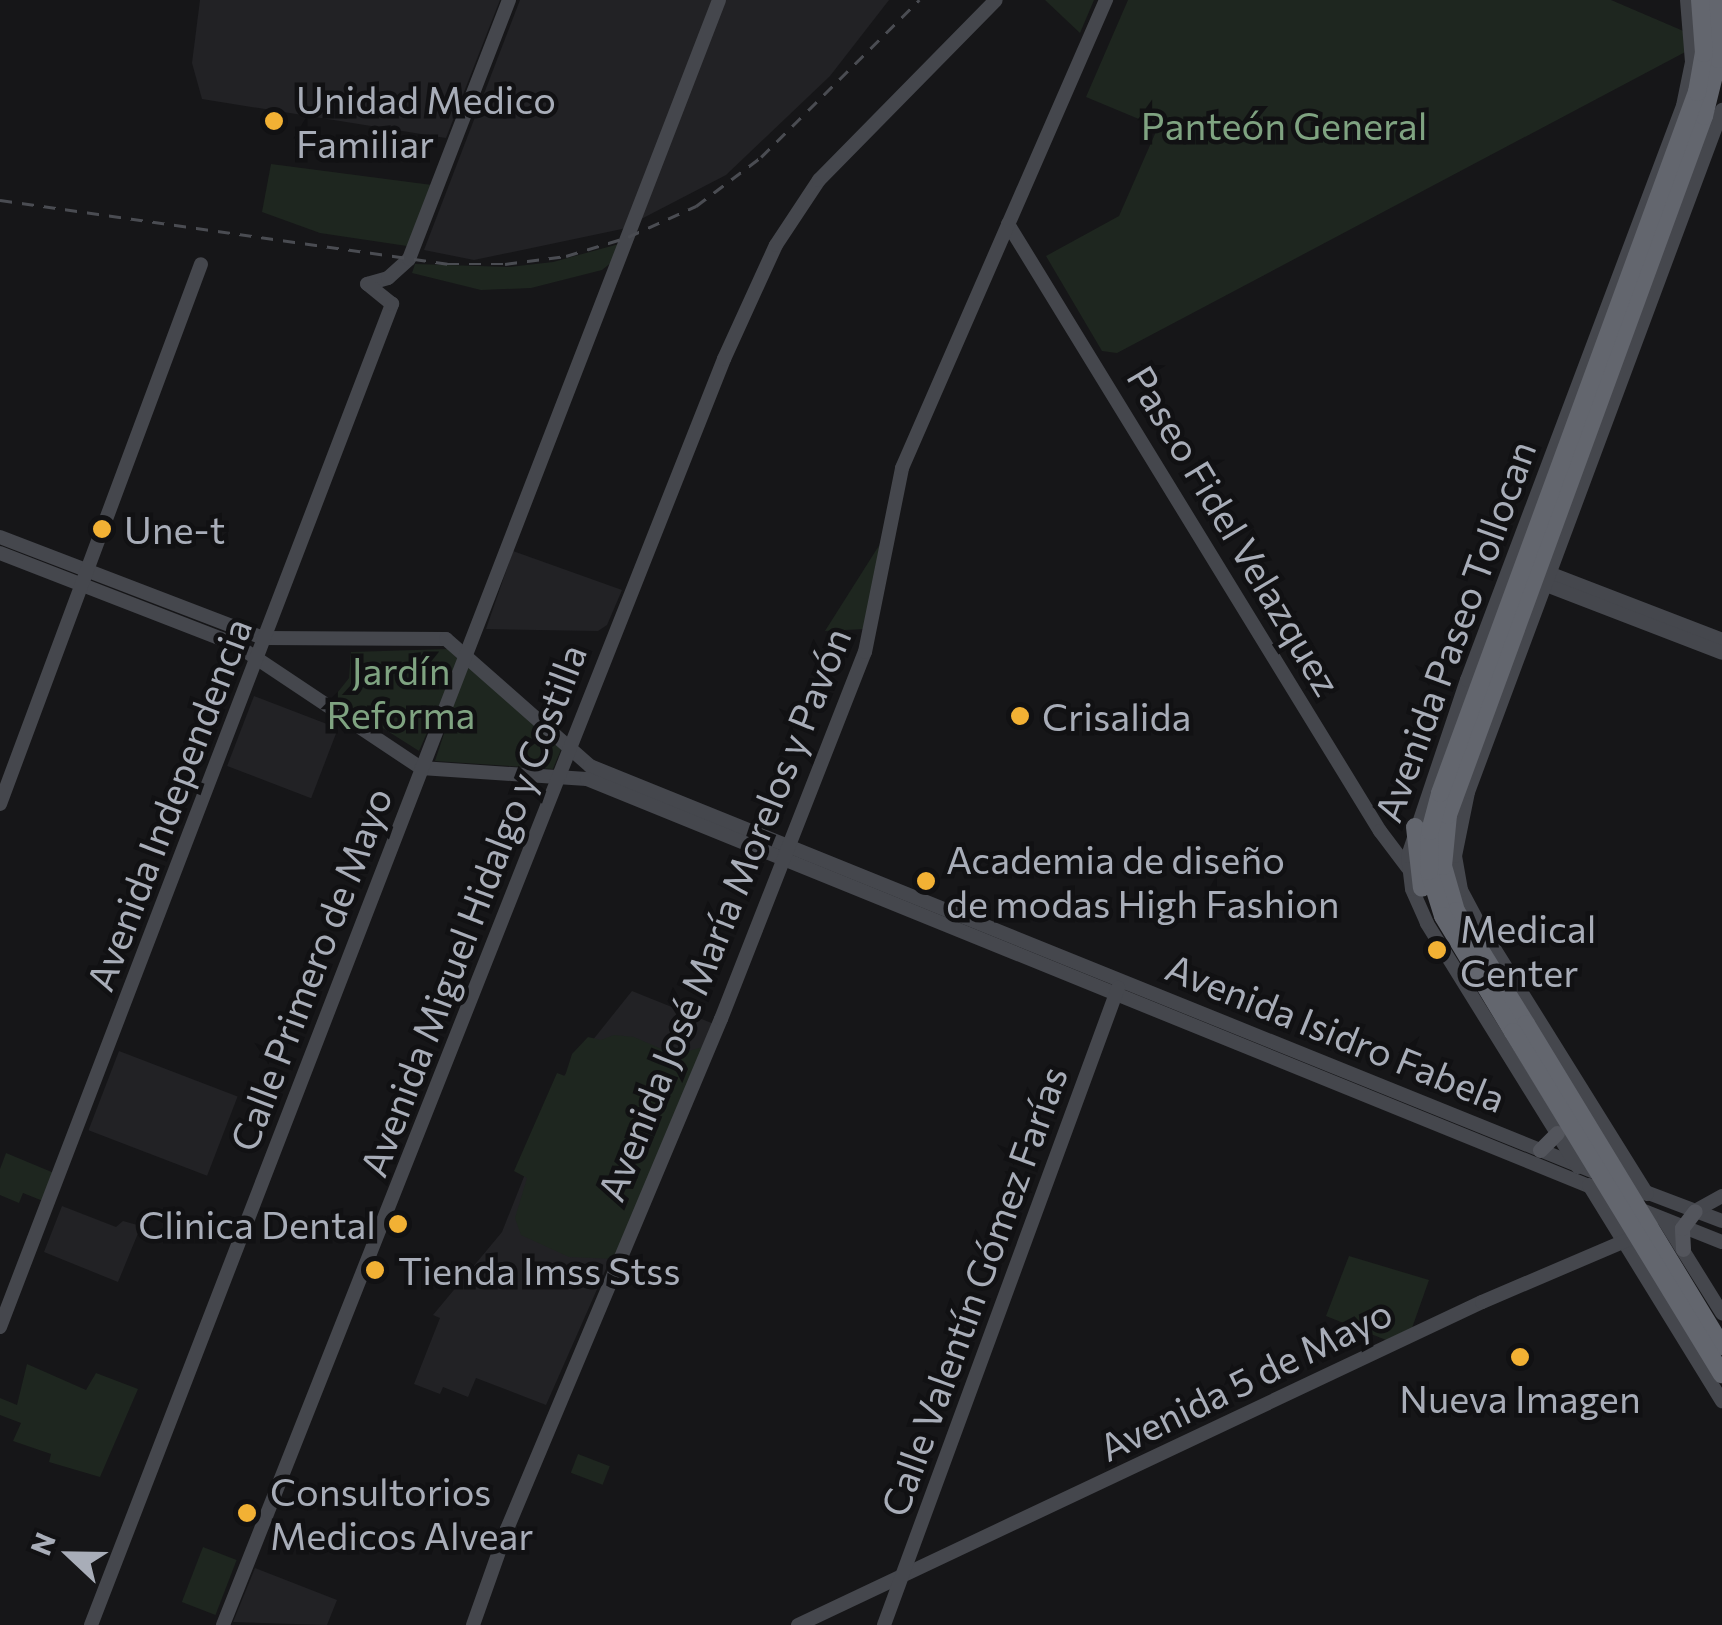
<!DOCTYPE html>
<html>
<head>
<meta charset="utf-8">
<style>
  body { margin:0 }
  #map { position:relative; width:1722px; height:1625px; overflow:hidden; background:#161618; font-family:Commissioner,sans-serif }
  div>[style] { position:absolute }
  .built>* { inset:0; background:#222225; transform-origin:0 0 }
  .green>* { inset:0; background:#1e261f; transform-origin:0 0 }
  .secondary>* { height:14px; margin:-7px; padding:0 7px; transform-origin:7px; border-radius:7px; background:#45474d }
  .primary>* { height:15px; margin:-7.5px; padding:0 7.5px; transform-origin:7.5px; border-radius:7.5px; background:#53555c }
  .highway>* { height:18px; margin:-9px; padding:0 9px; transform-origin:9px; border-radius:9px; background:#63666e }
  .rail>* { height:2.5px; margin-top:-1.25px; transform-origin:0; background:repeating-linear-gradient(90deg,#4a4c52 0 12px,transparent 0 22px) }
  .highway-bridge>* { height:18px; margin:-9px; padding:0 9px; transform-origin:9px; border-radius:9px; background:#63666e }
  .dots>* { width:28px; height:28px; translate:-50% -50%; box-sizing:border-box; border:5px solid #111113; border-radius:50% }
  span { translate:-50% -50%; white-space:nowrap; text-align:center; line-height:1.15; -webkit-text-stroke:9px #111113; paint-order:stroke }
  .poi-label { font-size:38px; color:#a8adb8 }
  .left { translate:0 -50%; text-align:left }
  .right { translate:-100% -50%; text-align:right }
  .park-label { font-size:38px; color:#7fa381 }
  .street-label { font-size:38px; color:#a8adb8 }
  .north { position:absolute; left:20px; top:1505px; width:100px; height:100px; -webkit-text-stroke:8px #111113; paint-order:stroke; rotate:292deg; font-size:28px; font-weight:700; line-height:40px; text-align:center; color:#a8adb8 }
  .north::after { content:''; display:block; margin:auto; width:35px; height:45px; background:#a8adb8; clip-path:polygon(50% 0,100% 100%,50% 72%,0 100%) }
</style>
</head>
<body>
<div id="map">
  <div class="built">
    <div style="clip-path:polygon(200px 0,500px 0,446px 138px,202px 99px,192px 63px)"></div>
    <div style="clip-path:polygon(520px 0,889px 0,830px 76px,726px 175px,622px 229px,474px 260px,424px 250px)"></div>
    <div style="clip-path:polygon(513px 551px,622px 590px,607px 625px,598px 631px,486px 629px)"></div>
    <div style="left:254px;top:696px;width:90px;height:75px;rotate:21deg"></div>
    <div style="clip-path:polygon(632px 991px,714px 1024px,546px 1405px,476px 1378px,468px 1397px,443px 1387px,440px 1394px,414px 1384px,440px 1318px,433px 1315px,502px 1232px,564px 1076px)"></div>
    <div style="left:119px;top:1051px;width:127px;height:85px;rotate:21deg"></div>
    <div style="clip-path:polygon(62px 1206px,116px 1227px,123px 1221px,141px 1226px,118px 1282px,44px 1252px)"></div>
    <div style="clip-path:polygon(255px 1568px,337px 1600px,327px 1625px,233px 1622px)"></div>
  </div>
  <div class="green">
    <div style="clip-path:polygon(1045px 0,1094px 0,1080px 33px)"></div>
    <div style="clip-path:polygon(1128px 0,1611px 0,1688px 33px,1689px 50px,1117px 353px,1102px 351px,1046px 256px,1119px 216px,1158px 127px,1086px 97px)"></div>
    <div style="clip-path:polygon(271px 164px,432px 185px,407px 246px,320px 233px,262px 212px)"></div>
    <div style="clip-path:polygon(619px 244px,612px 262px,602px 270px,531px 288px,481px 290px,412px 273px,415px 264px,509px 267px,553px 262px)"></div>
    <div style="clip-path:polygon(880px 544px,865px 629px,825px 631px)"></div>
    <div style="clip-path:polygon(448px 649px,459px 660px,419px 751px,334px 697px,349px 678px,351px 652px)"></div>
    <div style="clip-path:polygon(467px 664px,562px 747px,553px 769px,435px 761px)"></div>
    <div style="clip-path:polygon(614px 1035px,634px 1037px,675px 1055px,702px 1047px,615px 1259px,569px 1257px,521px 1235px,515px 1218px,527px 1178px,514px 1171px,557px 1073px,565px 1076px,572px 1054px,588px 1037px,601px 1040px)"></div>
    <div style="clip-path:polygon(6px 1153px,54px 1173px,43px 1201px,23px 1193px,19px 1203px,0 1195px,0 1169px)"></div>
    <div style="clip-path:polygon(1349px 1256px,1429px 1280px,1412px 1328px,1386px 1340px,1326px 1316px)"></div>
    <div style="clip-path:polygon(27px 1364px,86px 1390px,96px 1373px,138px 1389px,100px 1477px,49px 1462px,51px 1454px,13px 1441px,21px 1423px,0 1415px,0 1398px,17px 1405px)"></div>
    <div style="left:578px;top:1454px;width:34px;height:20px;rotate:21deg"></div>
    <div style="left:203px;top:1547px;width:36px;height:59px;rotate:21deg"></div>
  </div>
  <div class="secondary">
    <div style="left:1008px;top:224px;width:712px;rotate:58.5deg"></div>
    <div style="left:1380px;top:831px;width:46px;rotate:52.9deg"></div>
    <div style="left:367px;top:284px;width:22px;rotate:-16deg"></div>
    <div style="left:388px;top:278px;width:28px;rotate:-42deg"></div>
    <div style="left:409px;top:259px;width:278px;rotate:-68.9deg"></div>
    <div style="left:0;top:537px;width:282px;rotate:21deg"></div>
    <div style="left:263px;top:638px;width:183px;rotate:0.3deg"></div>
    <div style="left:446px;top:639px;width:192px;rotate:41.4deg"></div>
    <div style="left:590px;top:766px;width:1092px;rotate:22.01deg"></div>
    <div style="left:0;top:553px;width:252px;rotate:21.2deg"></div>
    <div style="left:235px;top:644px;width:224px;rotate:33.7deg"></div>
    <div style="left:421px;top:768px;width:166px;rotate:3.8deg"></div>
    <div style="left:587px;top:779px;width:1111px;rotate:22.11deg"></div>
    <div style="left:1541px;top:570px;width:194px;rotate:21.1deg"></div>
    <div style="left:1541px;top:583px;width:194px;rotate:21.1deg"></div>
    <div style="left:0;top:804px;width:576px;rotate:-69.58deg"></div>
    <div style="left:1578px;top:1167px;width:287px;rotate:-121.8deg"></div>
    <div style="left:1427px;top:923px;width:37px;rotate:-114deg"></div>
    <div style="left:1412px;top:889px;width:33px;rotate:-97deg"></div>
    <div style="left:1408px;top:856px;width:186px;rotate:-71.5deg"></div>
    <div style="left:1467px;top:680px;width:613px;rotate:-69.38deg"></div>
    <div style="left:1683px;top:106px;width:45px;rotate:-78.4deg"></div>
    <div style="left:1692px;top:62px;width:62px;rotate:-94.6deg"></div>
    <div style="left:1622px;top:1183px;width:107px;rotate:20.8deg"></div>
    <div style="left:1589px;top:1185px;width:254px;rotate:58.4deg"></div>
    <div style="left:1647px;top:1194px;width:320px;rotate:-121.9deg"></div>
    <div style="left:1478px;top:922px;width:36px;rotate:-118deg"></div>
    <div style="left:1461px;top:890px;width:35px;rotate:-100deg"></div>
    <div style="left:1455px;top:856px;width:65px;rotate:-78.5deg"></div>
    <div style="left:1468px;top:792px;width:728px;rotate:-69.57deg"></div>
    <div style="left:1639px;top:1209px;width:89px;rotate:21.7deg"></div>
    <div style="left:1693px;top:1212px;width:33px;rotate:-29deg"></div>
    <div style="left:1664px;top:1220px;width:110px;rotate:58.1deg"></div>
    <div style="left:0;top:1327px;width:1096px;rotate:-69.03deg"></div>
    <div style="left:392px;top:304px;width:32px;rotate:-141deg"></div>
    <div style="left:91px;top:1625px;width:1742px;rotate:-68.87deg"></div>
    <div style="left:223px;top:1625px;width:1362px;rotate:-68.41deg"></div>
    <div style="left:724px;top:359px;width:125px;rotate:-65.5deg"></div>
    <div style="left:776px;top:245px;width:78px;rotate:-56.5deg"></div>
    <div style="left:819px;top:180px;width:252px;rotate:-45.5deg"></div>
    <div style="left:473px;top:1625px;width:102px;rotate:-70.5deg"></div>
    <div style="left:507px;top:1529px;width:553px;rotate:-67.24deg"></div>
    <div style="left:721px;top:1019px;width:394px;rotate:-68.6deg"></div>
    <div style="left:865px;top:652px;width:188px;rotate:-78.6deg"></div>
    <div style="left:902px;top:468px;width:511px;rotate:-66.45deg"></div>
    <div style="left:798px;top:1625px;width:756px;rotate:-25.28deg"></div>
    <div style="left:1482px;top:1302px;width:163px;rotate:-23.1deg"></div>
    <div style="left:884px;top:1625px;width:679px;rotate:-69.83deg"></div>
  </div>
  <div class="primary">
    <div style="left:1540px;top:1150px;width:24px;rotate:-45deg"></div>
    <div style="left:1683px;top:1249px;width:21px;rotate:-93deg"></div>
    <div style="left:1682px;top:1228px;width:21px;rotate:-53deg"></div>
  </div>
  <div class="highway">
    <div style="left:1415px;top:827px;width:61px;rotate:83.5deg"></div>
    <div style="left:1443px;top:866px;width:47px;rotate:73.9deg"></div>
    <div style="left:1456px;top:911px;width:133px;rotate:58.2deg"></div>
    <div style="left:1429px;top:871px;width:47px;rotate:72.7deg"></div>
    <div style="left:1443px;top:916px;width:135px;rotate:58.9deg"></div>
  </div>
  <div class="rail">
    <div style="left:0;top:200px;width:452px;rotate:8.1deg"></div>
    <div style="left:447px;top:264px;width:58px"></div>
    <div style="left:505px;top:264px;width:62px;rotate:-7.5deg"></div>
    <div style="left:566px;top:256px;width:65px;rotate:-17deg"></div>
    <div style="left:628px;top:237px;width:75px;rotate:-24.5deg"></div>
    <div style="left:696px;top:206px;width:81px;rotate:-37deg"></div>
    <div style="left:761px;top:157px;width:223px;rotate:-44.8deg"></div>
  </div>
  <div class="highway-bridge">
    <div style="left:1443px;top:866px;width:51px;rotate:-84.4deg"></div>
    <div style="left:1448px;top:815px;width:744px;rotate:-69.89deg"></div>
    <div style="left:1704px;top:116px;width:59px;rotate:-76.2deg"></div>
    <div style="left:1718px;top:59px;width:59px;rotate:-93.9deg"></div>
    <div style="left:1429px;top:871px;width:40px;rotate:-88.6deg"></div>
    <div style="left:1430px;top:831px;width:39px;rotate:-75deg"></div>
    <div style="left:1440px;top:793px;width:747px;rotate:-69.87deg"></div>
    <div style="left:1697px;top:92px;width:40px;rotate:-80deg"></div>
    <div style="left:1704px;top:53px;width:53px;rotate:-94.3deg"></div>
    <div style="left:1526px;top:1024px;width:377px;rotate:58.7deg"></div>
    <div style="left:1513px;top:1032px;width:401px;rotate:58.6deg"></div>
  </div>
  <div class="dots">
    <div style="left:274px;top:121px;background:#f2b134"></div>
    <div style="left:102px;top:529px;background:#f2b134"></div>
    <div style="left:1020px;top:716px;background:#f2b134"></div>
    <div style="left:926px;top:881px;background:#f2b134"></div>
    <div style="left:1437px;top:950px;background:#f2b134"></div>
    <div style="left:398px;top:1224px;background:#f2b134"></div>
    <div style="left:375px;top:1270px;background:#f2b134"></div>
    <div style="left:1520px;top:1357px;background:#f2b134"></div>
    <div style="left:247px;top:1513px;background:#f2b134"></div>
  </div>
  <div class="poi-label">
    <span class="left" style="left:296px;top:121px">Unidad Medico<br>Familiar</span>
    <span class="left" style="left:124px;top:529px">Une-t</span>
    <span class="left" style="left:1042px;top:716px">Crisalida</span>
    <span class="left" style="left:946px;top:881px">Academia de diseño<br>de modas High Fashion</span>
    <span class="left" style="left:1460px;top:950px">Medical<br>Center</span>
    <span class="right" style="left:376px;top:1224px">Clinica Dental</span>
    <span class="left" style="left:398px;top:1270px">Tienda Imss Stss</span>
    <span style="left:1520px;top:1398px">Nueva Imagen</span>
    <span class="left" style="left:270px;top:1513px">Consultorios<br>Medicos Alvear</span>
  </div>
  <div class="park-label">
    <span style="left:1284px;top:125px">Panteón General</span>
    <span style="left:401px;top:692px">Jardín<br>Reforma</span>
  </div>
  <div class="street-label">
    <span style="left:1235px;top:530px;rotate:59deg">Paseo Fidel Velazquez</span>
    <span style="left:1454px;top:631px;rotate:-70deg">Avenida Paseo Tollocan</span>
    <span style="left:168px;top:804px;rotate:-69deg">Avenida Independencia</span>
    <span style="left:472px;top:910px;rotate:-69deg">Avenida Miguel Hidalgo y Costilla</span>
    <span style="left:723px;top:914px;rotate:-68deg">Avenida José María Morelos y Pavón</span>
    <span style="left:310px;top:969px;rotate:-69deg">Calle Primero de Mayo</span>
    <span style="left:1336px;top:1032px;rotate:22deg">Avenida Isidro Fabela</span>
    <span style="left:973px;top:1291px;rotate:-70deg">Calle Valentín Gómez Farías</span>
    <span style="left:1245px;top:1379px;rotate:-26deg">Avenida 5 de Mayo</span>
  </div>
  <div class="north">N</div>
</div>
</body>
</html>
